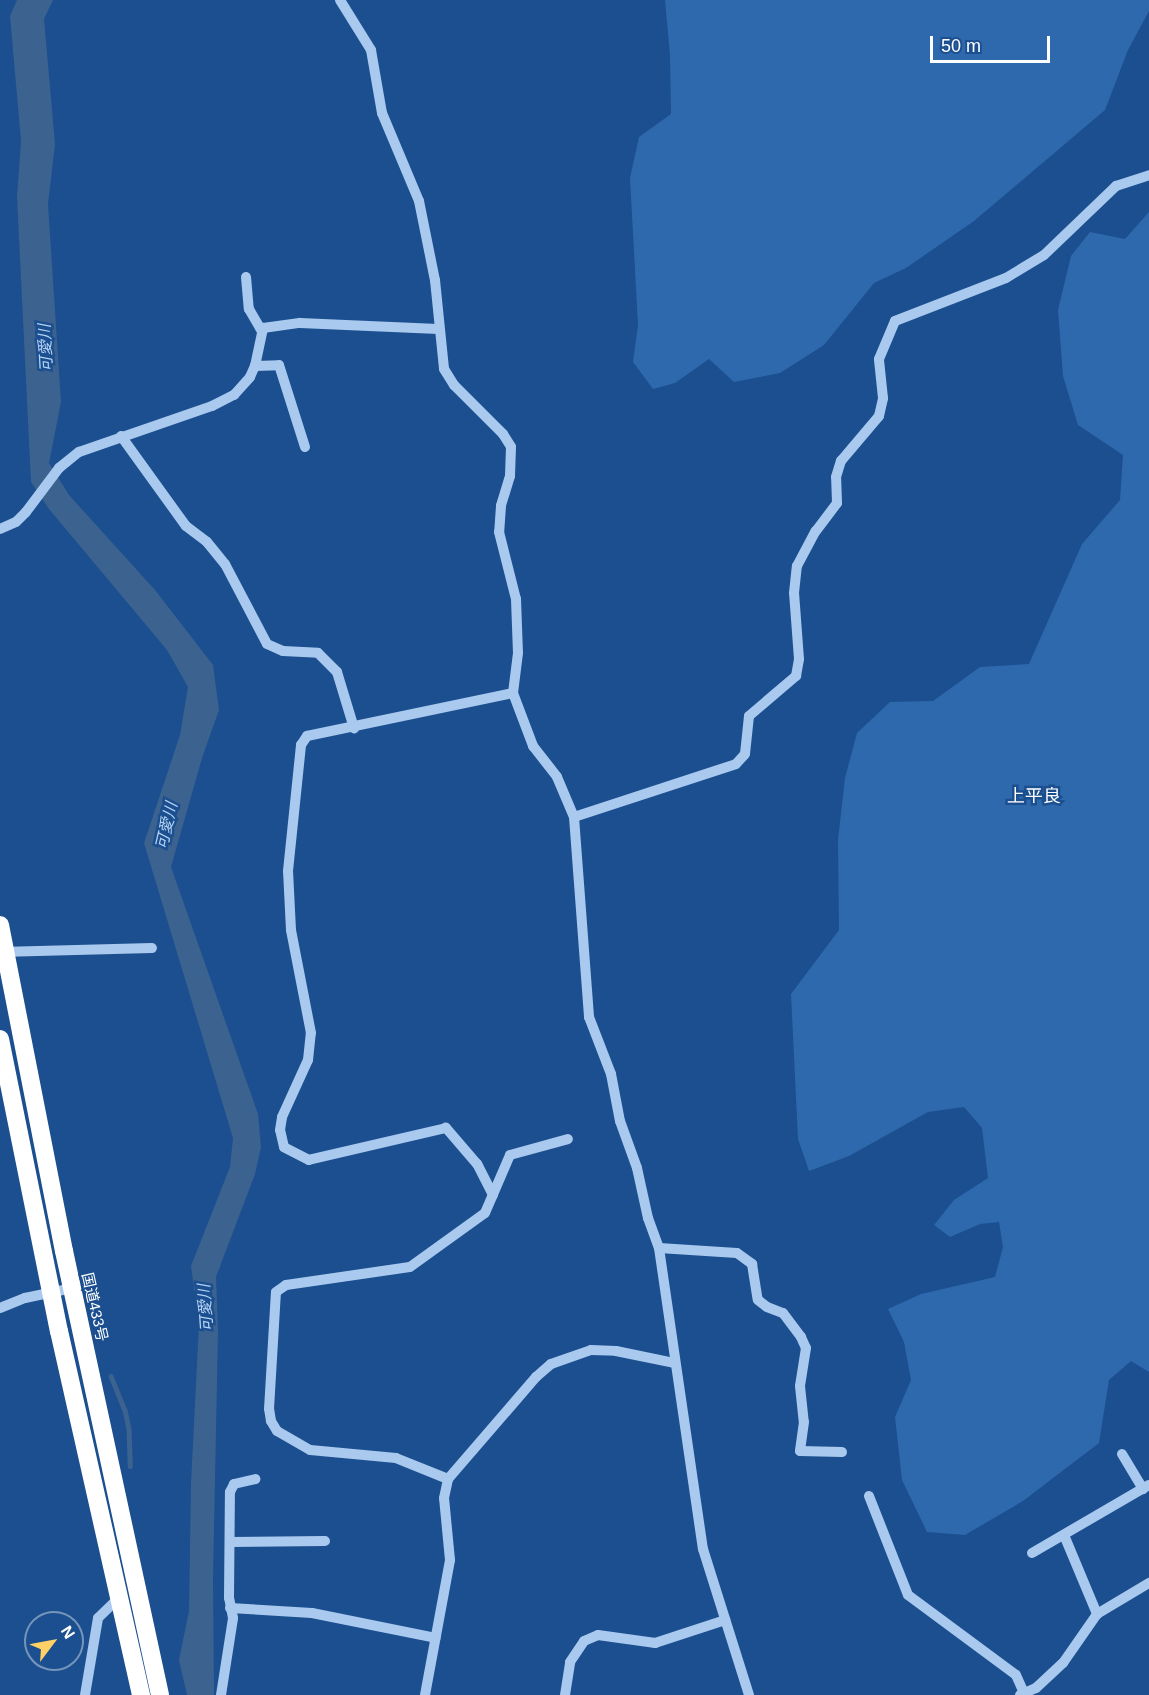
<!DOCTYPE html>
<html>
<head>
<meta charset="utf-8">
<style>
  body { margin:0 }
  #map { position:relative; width:1149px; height:1695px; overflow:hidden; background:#1b4f8f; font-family:Arial,"Noto Sans JP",sans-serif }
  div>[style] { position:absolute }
  .green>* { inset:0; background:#2e69ad }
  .water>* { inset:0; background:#3c6290 }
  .stream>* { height:4.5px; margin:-2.25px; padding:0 2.25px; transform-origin:2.25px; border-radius:2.25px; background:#3c6290 }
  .minor>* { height:10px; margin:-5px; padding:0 5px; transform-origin:5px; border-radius:5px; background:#a9c9ee }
  .highway>* { height:18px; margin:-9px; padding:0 9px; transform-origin:9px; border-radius:9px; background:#fff }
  span { translate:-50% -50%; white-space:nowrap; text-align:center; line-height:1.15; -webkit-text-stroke:5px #1b4f8f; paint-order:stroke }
  .street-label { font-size:15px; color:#fff }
  .water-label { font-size:16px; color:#b5d3f5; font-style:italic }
  .quarter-label { font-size:18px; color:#fff }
  .north { position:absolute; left:24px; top:1611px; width:60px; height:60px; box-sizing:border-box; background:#1b4f8f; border:2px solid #7695bc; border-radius:50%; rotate:58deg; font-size:16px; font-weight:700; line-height:24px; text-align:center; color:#fff }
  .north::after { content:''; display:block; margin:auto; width:21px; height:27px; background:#ffd166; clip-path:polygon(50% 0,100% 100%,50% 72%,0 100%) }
  .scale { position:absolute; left:930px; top:36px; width:120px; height:27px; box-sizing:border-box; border:3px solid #fff; border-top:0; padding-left:8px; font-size:18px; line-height:21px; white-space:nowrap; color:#fff; -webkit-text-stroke:4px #1b4f8f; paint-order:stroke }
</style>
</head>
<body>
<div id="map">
  <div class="green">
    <div style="clip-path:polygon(665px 0,1149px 0,1149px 11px,1128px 50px,1105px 110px,974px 221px,906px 268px,874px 283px,824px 345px,780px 373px,734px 382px,709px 359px,675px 383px,653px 389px,633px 362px,638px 325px,630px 178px,639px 137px,671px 114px,670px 55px)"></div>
    <div style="clip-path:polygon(1149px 212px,1149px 1372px,1131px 1361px,1109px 1380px,1099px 1443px,1023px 1501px,965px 1535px,927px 1532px,902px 1480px,895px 1417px,911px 1380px,904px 1342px,888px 1309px,921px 1294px,995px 1277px,1003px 1247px,999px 1222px,980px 1224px,950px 1237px,934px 1225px,954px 1200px,988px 1178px,982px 1128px,964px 1107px,928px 1112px,849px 1156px,809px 1171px,798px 1139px,791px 994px,839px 930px,838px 840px,845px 778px,857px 733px,890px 702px,933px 701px,980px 667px,1029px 664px,1082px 544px,1120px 500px,1123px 455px,1078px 425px,1063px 376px,1058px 310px,1071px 256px,1090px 232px,1125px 239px)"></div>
  </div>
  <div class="water">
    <div style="clip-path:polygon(17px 0,53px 0,44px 19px,55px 144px,48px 204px,61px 402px,49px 463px,69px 495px,155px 590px,213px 665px,219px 710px,202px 758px,171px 867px,258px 1114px,261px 1147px,255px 1174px,216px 1277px,218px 1331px,213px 1579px,214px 1695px,187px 1695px,179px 1660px,189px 1611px,191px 1483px,199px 1324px,191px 1266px,230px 1167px,233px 1138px,144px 843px,180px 735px,188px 687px,167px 650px,49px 509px,31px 482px,17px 197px,21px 141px,10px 16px)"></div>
  </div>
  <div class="stream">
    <div style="left:111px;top:1376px;width:37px;rotate:68deg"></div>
    <div style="left:125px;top:1410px;width:19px;rotate:78deg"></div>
    <div style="left:129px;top:1429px;width:37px;rotate:88deg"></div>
  </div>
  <div class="minor">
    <div style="left:340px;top:0;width:59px;rotate:58.2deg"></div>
    <div style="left:371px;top:50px;width:64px;rotate:80.1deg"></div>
    <div style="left:382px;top:113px;width:95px;rotate:67.2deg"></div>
    <div style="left:419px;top:201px;width:81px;rotate:78.6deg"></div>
    <div style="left:435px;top:280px;width:89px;rotate:84.2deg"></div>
    <div style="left:444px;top:369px;width:19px;rotate:58deg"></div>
    <div style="left:454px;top:385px;width:69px;rotate:45deg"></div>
    <div style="left:503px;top:434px;width:15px;rotate:58deg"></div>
    <div style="left:511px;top:447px;width:29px;rotate:92deg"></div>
    <div style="left:510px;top:476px;width:31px;rotate:107deg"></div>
    <div style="left:501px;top:506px;width:26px;rotate:94deg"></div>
    <div style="left:499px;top:532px;width:69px;rotate:75.8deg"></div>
    <div style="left:516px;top:599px;width:54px;rotate:87.9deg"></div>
    <div style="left:518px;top:653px;width:40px;rotate:97.1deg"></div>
    <div style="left:513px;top:693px;width:57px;rotate:69.3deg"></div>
    <div style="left:533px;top:746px;width:39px;rotate:52deg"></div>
    <div style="left:557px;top:777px;width:43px;rotate:67deg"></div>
    <div style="left:574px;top:817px;width:201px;rotate:85.7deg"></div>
    <div style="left:589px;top:1017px;width:61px;rotate:68.9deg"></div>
    <div style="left:611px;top:1074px;width:48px;rotate:79.2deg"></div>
    <div style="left:620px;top:1121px;width:50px;rotate:70.1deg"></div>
    <div style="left:637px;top:1168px;width:51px;rotate:77.6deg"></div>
    <div style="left:648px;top:1218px;width:32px;rotate:70deg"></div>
    <div style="left:659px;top:1248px;width:304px;rotate:81.7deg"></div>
    <div style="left:703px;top:1549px;width:153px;rotate:72.5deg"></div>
    <div style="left:246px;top:277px;width:32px;rotate:85deg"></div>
    <div style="left:249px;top:309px;width:24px;rotate:60deg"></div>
    <div style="left:255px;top:366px;width:24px;rotate:-2deg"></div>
    <div style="left:279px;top:365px;width:86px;rotate:72.4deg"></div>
    <div style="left:121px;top:436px;width:111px;rotate:54.2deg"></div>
    <div style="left:186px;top:526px;width:26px;rotate:37deg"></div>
    <div style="left:207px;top:542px;width:28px;rotate:51deg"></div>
    <div style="left:225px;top:564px;width:90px;rotate:62.3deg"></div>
    <div style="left:267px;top:644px;width:17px;rotate:24deg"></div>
    <div style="left:283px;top:651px;width:35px;rotate:3deg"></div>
    <div style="left:318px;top:653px;width:27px;rotate:45deg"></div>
    <div style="left:337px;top:672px;width:59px;rotate:73.1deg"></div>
    <div style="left:0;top:529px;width:17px;rotate:-24deg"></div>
    <div style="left:16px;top:522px;width:14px;rotate:-45deg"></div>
    <div style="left:26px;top:512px;width:55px;rotate:-53.1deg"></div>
    <div style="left:59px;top:468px;width:26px;rotate:-39deg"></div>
    <div style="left:79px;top:452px;width:141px;rotate:-19.1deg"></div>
    <div style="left:212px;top:406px;width:25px;rotate:-27deg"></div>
    <div style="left:234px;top:395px;width:24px;rotate:-48deg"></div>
    <div style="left:250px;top:377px;width:12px;rotate:-66deg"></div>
    <div style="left:255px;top:366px;width:39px;rotate:-78deg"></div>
    <div style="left:263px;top:328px;width:37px;rotate:-8deg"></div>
    <div style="left:300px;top:323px;width:138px;rotate:2.5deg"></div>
    <div style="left:574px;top:817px;width:170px;rotate:-18.1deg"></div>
    <div style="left:736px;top:764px;width:13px;rotate:-48deg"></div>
    <div style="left:745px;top:754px;width:38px;rotate:-84deg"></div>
    <div style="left:749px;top:716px;width:62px;rotate:-40.4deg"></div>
    <div style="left:796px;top:676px;width:17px;rotate:-80deg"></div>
    <div style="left:799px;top:659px;width:66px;rotate:-94.3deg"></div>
    <div style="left:794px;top:593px;width:27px;rotate:-84deg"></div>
    <div style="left:797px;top:566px;width:40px;rotate:-62deg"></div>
    <div style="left:816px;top:531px;width:35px;rotate:-53deg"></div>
    <div style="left:837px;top:503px;width:26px;rotate:-92deg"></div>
    <div style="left:836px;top:477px;width:17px;rotate:-73deg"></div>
    <div style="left:841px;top:461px;width:59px;rotate:-49.8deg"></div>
    <div style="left:879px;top:416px;width:18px;rotate:-77deg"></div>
    <div style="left:883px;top:398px;width:39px;rotate:-96deg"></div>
    <div style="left:879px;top:359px;width:41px;rotate:-67.2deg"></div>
    <div style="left:895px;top:321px;width:119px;rotate:-21.2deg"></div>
    <div style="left:1006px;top:278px;width:44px;rotate:-31.2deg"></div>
    <div style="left:1044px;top:255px;width:100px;rotate:-43.8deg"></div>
    <div style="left:1116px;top:186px;width:35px;rotate:-18deg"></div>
    <div style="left:0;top:952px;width:152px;rotate:-1.5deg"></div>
    <div style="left:493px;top:1195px;width:35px;rotate:-117deg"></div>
    <div style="left:477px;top:1164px;width:48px;rotate:-130.7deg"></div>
    <div style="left:446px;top:1128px;width:141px;rotate:166.9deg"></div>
    <div style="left:309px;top:1160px;width:28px;rotate:-153deg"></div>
    <div style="left:284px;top:1147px;width:17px;rotate:-103deg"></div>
    <div style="left:280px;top:1130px;width:13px;rotate:-81deg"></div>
    <div style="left:282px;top:1117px;width:63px;rotate:-65.5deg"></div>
    <div style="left:308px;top:1060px;width:27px;rotate:-84deg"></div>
    <div style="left:311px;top:1033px;width:105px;rotate:-101deg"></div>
    <div style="left:291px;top:930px;width:59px;rotate:-92.9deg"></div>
    <div style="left:288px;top:871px;width:127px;rotate:-84.1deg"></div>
    <div style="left:301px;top:745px;width:11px;rotate:-56deg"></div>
    <div style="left:307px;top:736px;width:210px;rotate:-11.8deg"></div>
    <div style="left:659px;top:1248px;width:78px;rotate:3.7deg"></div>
    <div style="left:737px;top:1253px;width:19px;rotate:36deg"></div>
    <div style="left:752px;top:1264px;width:36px;rotate:81deg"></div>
    <div style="left:758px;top:1300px;width:11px;rotate:38deg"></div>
    <div style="left:767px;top:1307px;width:17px;rotate:21deg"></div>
    <div style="left:783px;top:1313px;width:30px;rotate:53deg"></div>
    <div style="left:801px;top:1337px;width:12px;rotate:66deg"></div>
    <div style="left:806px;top:1348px;width:38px;rotate:99deg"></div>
    <div style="left:800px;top:1386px;width:36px;rotate:84deg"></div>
    <div style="left:804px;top:1422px;width:29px;rotate:98deg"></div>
    <div style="left:800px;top:1451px;width:42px;rotate:1.4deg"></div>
    <div style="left:0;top:1308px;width:27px;rotate:-22deg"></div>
    <div style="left:25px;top:1298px;width:48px;rotate:-12deg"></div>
    <div style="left:1122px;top:1454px;width:41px;rotate:59deg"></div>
    <div style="left:448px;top:1479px;width:56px;rotate:-158deg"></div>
    <div style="left:396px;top:1458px;width:86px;rotate:-174.7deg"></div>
    <div style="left:310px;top:1450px;width:38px;rotate:-150deg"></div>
    <div style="left:277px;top:1431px;width:12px;rotate:-121deg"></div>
    <div style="left:271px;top:1421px;width:12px;rotate:-99deg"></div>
    <div style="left:269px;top:1409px;width:117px;rotate:-86.6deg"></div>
    <div style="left:276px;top:1292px;width:12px;rotate:-35deg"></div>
    <div style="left:286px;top:1285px;width:125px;rotate:-8.3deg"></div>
    <div style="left:410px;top:1267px;width:92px;rotate:-35.8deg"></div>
    <div style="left:485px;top:1213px;width:63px;rotate:-66.7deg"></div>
    <div style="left:510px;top:1155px;width:60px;rotate:-15.4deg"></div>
    <div style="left:869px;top:1496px;width:106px;rotate:68.5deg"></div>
    <div style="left:908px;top:1595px;width:134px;rotate:36.5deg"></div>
    <div style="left:1016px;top:1675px;width:20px;rotate:66deg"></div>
    <div style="left:1064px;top:1535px;width:86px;rotate:67.3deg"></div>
    <div style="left:230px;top:1542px;width:95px;rotate:-0.6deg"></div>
    <div style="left:1032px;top:1553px;width:135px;rotate:-30.2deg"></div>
    <div style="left:230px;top:1608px;width:82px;rotate:3.5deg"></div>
    <div style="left:312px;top:1613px;width:126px;rotate:11.4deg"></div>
    <div style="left:85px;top:1695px;width:78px;rotate:-80.4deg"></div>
    <div style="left:98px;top:1618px;width:29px;rotate:-44deg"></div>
    <div style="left:221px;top:1695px;width:78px;rotate:-81.1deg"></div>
    <div style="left:233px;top:1618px;width:20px;rotate:-101deg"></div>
    <div style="left:229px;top:1598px;width:106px;rotate:-89.5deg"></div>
    <div style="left:230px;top:1492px;width:9px;rotate:-63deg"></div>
    <div style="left:234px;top:1484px;width:22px;rotate:-13deg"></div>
    <div style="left:425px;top:1695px;width:137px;rotate:-79.5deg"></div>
    <div style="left:450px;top:1560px;width:62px;rotate:-95.5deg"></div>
    <div style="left:444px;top:1498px;width:19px;rotate:-78deg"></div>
    <div style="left:448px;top:1479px;width:135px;rotate:-49.2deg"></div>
    <div style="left:536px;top:1377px;width:20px;rotate:-41deg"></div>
    <div style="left:551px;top:1364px;width:42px;rotate:-19.3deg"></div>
    <div style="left:591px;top:1350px;width:25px;rotate:2deg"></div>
    <div style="left:616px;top:1351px;width:59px;rotate:11.7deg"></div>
    <div style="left:565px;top:1695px;width:33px;rotate:-81deg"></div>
    <div style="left:570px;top:1662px;width:25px;rotate:-56deg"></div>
    <div style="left:584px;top:1641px;width:15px;rotate:-23deg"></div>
    <div style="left:598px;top:1635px;width:58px;rotate:8deg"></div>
    <div style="left:655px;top:1643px;width:74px;rotate:-18.2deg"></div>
    <div style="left:1020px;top:1695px;width:17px;rotate:-24deg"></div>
    <div style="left:1036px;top:1688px;width:37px;rotate:-43deg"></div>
    <div style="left:1063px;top:1663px;width:60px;rotate:-55.2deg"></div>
    <div style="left:1097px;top:1614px;width:61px;rotate:-30.8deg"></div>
  </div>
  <div class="highway">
    <div style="left:0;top:925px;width:332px;rotate:78.9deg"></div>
    <div style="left:64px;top:1251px;width:454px;rotate:77.8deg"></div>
    <div style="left:0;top:1039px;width:298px;rotate:78.6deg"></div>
    <div style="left:59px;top:1331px;width:373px;rotate:77.3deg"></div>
  </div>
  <div class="street-label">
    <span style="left:95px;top:1307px;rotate:77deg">国道433号</span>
  </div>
  <div class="water-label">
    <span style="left:46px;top:348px;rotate:-93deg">可愛川</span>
    <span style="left:167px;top:826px;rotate:-77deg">可愛川</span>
    <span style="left:206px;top:1308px;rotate:-94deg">可愛川</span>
  </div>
  <div class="quarter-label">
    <span style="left:1034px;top:796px">上平良</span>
  </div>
  <div class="north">N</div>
  <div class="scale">50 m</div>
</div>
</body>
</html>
